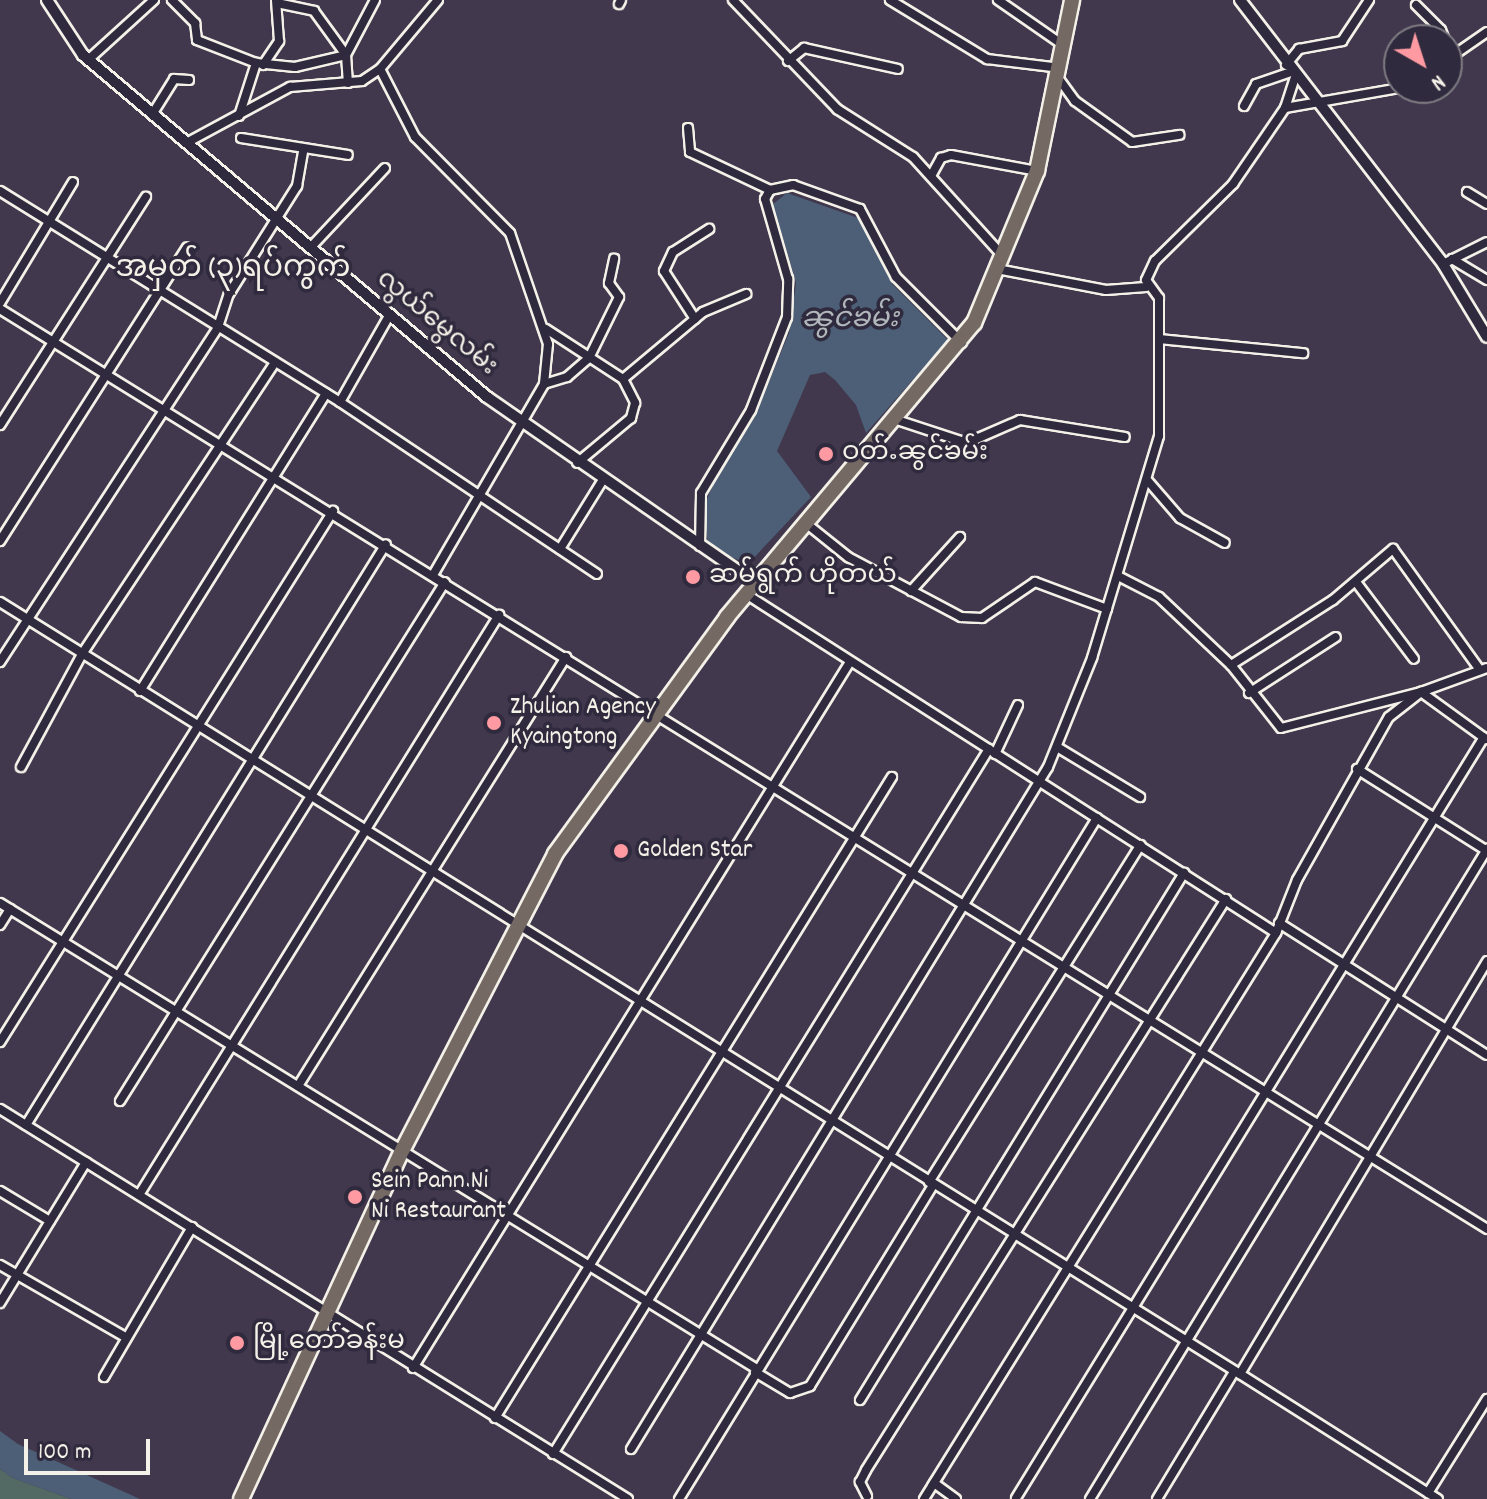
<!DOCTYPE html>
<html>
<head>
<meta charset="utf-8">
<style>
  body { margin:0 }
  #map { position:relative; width:1487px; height:1499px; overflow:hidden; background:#41384d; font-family:Dekko,"Noto Sans Myanmar",sans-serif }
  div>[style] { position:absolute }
  .green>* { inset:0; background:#536964 }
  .water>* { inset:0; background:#4c5f77 }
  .roads { filter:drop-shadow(2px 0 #f4f1e8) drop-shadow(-2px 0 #f4f1e8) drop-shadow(0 2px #f4f1e8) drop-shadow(0 -2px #f4f1e8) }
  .minor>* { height:8px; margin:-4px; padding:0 4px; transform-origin:4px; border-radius:4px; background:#2f2a3d }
  .tertiary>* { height:10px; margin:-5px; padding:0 5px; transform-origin:5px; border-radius:5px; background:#2f2a3d }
  .trunk>* { height:14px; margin:-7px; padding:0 7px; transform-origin:7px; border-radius:7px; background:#756964 }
  .dots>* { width:22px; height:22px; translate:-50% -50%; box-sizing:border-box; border:4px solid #2f2a3d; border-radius:50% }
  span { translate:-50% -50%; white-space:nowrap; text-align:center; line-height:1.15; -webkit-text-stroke:7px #2f2a3d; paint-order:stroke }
  .street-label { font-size:26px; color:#f4f1e8 }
  .poi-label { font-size:26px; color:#f4f1e8 }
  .left { translate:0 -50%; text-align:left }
  .water-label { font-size:28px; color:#b1b7bb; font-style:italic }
  .quarter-label { font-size:30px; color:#f4f1e8 }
  .north { position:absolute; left:1383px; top:24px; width:80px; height:80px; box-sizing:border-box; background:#2f2a3d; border:2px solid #7e7a81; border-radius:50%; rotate:141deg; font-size:22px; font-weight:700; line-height:32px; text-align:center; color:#f4f1e8 }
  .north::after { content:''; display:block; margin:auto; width:28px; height:36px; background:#ff9aa2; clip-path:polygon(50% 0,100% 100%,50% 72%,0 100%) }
  .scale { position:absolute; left:24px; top:1439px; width:126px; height:36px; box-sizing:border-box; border:4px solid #f4f1e8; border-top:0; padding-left:10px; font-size:24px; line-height:28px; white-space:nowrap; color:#f4f1e8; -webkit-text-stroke:6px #2f2a3d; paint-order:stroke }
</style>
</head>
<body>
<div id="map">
  <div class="green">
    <div style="clip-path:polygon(0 1469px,13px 1478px,71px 1499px,0 1499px)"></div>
  </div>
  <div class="water">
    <div style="clip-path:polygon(787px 193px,861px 219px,892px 284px,948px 340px,866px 433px,856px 405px,835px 380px,825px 372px,810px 375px,777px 451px,811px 497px,748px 564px,708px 547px,704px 506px,728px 451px,754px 418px,789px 333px,796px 283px,773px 204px)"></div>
    <div style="clip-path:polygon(0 1431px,18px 1444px,140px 1499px,71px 1499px,13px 1478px,0 1469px)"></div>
  </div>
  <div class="roads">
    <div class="minor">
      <div style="left:172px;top:0;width:33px;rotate:45deg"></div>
      <div style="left:195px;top:23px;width:17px;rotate:83deg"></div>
      <div style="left:197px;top:40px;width:63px;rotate:21.3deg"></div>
      <div style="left:256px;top:63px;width:39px;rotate:6deg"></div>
      <div style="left:295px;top:67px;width:52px;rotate:-13.2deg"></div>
      <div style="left:346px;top:55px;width:62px;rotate:-62.2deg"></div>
      <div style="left:733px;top:0;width:151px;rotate:46.3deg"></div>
      <div style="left:837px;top:109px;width:90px;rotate:32.3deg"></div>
      <div style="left:913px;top:157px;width:132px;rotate:47.8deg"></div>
      <div style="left:890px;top:0;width:114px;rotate:31.3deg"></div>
      <div style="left:987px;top:59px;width:74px;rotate:7deg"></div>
      <div style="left:998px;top:0;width:79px;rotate:34.7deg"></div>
      <div style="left:277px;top:3px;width:38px;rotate:12deg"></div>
      <div style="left:314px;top:11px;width:54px;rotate:54deg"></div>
      <div style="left:346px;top:55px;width:28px;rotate:86deg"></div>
      <div style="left:619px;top:4px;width:4px;rotate:-63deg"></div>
      <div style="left:1416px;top:5px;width:35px;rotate:45deg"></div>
      <div style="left:1441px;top:30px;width:30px;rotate:69deg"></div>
      <div style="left:1448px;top:59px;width:47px;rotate:-34.7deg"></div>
      <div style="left:88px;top:60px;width:89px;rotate:-42.3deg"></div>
      <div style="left:788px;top:61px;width:21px;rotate:-39deg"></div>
      <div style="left:804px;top:48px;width:96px;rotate:12.6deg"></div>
      <div style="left:263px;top:65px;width:29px;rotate:-56deg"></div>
      <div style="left:279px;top:41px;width:41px;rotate:-94.2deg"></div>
      <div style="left:1286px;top:65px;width:21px;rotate:-51deg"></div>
      <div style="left:1299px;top:49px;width:44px;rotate:-10.5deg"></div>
      <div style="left:1342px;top:41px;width:49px;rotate:-56.6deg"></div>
      <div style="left:1059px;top:79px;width:27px;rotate:54deg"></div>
      <div style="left:1075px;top:101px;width:70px;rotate:35.7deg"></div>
      <div style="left:1132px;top:142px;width:48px;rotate:-8.5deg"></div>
      <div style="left:1244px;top:106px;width:25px;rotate:-61deg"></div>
      <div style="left:1256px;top:84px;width:37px;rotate:-19deg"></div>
      <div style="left:1285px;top:108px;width:117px;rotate:-9.9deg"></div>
      <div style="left:153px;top:113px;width:40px;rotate:-58deg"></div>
      <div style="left:174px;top:79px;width:15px;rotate:4deg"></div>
      <div style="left:239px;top:116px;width:56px;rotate:-72.2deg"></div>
      <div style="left:688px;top:128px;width:24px;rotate:85deg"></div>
      <div style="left:690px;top:152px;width:89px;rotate:25.4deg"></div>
      <div style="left:241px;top:138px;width:108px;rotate:9deg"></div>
      <div style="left:190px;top:141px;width:114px;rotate:-28.4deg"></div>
      <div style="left:290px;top:87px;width:72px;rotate:-4.8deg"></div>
      <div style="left:362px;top:81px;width:22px;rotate:-34deg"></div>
      <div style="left:931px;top:176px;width:21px;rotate:-61deg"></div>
      <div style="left:941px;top:158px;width:10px;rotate:-17deg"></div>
      <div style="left:951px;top:155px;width:87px;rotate:10.5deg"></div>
      <div style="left:0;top:191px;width:400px;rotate:31.8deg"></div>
      <div style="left:340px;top:402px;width:309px;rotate:33.8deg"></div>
      <div style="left:1467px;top:192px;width:23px;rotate:31deg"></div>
      <div style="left:311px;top:247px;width:108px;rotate:-46.9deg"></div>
      <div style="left:1452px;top:259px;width:41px;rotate:31deg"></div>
      <div style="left:1443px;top:264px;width:49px;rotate:-26.6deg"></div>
      <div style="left:997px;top:269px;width:111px;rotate:10.9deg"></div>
      <div style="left:1106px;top:290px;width:40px;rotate:-4.3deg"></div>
      <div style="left:0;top:303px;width:141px;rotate:-58.9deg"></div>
      <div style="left:0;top:309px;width:1749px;rotate:31.74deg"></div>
      <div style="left:695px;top:319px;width:57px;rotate:-122.9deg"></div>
      <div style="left:664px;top:271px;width:21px;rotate:-65deg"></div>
      <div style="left:673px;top:252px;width:43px;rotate:-32.6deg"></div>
      <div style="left:546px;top:329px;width:92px;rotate:33deg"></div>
      <div style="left:623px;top:379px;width:27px;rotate:63deg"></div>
      <div style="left:635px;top:403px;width:16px;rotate:105deg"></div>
      <div style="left:631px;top:418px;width:70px;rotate:140.2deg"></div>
      <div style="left:1159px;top:339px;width:145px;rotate:5.6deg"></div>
      <div style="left:623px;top:379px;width:104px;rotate:-39.9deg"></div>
      <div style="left:703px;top:312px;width:47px;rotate:-22.7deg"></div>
      <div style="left:544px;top:384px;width:24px;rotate:-17deg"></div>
      <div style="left:567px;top:377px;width:29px;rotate:-41deg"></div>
      <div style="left:589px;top:358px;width:68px;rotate:-63.8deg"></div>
      <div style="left:619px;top:297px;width:17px;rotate:-126deg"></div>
      <div style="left:609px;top:283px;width:25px;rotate:-78deg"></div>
      <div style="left:340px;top:402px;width:101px;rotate:-60.4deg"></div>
      <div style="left:897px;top:420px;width:74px;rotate:18.2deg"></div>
      <div style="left:967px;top:443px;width:58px;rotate:-23.5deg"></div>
      <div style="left:1020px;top:420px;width:106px;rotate:9.2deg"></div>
      <div style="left:0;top:425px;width:271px;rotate:-57.4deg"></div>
      <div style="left:1148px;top:481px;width:49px;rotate:49.1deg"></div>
      <div style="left:1180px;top:518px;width:51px;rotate:29.1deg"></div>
      <div style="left:807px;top:524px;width:53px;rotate:38.8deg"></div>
      <div style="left:848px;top:557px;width:128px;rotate:28deg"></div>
      <div style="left:961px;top:617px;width:21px;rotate:3deg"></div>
      <div style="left:982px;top:618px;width:64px;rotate:-34.2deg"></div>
      <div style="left:1035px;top:582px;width:77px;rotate:20.6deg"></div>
      <div style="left:0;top:541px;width:348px;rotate:-57.5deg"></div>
      <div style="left:700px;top:546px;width:53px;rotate:-88.9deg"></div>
      <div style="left:701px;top:493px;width:97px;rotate:-58.9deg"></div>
      <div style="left:751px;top:410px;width:100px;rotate:-68.8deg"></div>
      <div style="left:787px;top:317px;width:38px;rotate:-88deg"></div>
      <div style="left:788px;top:279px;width:83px;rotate:-106deg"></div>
      <div style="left:765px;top:199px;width:10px;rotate:-61deg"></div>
      <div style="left:770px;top:190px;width:24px;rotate:-12deg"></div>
      <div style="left:793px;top:185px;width:71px;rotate:19.7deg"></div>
      <div style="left:860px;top:209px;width:77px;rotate:62.1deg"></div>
      <div style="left:896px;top:277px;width:93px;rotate:45deg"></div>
      <div style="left:560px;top:549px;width:84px;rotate:-58.2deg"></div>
      <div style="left:433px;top:575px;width:221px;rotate:-59.8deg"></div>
      <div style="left:544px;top:384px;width:40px;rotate:-84.3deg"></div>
      <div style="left:548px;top:344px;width:117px;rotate:-108.9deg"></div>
      <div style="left:510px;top:233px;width:135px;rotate:-134.7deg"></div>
      <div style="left:415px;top:137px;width:76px;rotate:-117.2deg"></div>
      <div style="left:380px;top:69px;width:90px;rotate:-50deg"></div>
      <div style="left:1118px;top:576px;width:46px;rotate:27.1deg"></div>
      <div style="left:1159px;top:597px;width:99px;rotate:43.4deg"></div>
      <div style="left:1231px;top:665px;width:80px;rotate:51.6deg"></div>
      <div style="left:1281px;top:728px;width:145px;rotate:-14.4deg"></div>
      <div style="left:1421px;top:692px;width:80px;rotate:35.9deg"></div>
      <div style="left:1356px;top:582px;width:96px;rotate:53deg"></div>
      <div style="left:911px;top:591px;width:73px;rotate:-47.8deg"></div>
      <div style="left:746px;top:594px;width:629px;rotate:32.6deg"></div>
      <div style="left:0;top:602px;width:1461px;rotate:31.91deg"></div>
      <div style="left:1240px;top:1374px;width:481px;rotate:-59.1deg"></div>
      <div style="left:0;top:662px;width:400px;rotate:-56.9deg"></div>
      <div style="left:218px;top:327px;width:35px;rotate:-72deg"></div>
      <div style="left:229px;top:294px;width:128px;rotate:-57.8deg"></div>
      <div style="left:297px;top:186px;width:35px;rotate:-80deg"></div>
      <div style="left:1231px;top:665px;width:121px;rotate:-32.5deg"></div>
      <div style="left:1333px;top:600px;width:79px;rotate:-40.4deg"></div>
      <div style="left:1393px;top:549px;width:149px;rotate:54.3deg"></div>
      <div style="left:140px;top:691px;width:351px;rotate:-58deg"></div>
      <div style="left:1249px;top:693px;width:103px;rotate:-32.8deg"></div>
      <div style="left:1057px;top:747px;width:97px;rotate:31.1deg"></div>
      <div style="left:995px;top:754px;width:54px;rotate:-64.9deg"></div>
      <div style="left:21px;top:767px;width:128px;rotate:-61.6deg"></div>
      <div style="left:82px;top:654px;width:350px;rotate:-56.5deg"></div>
      <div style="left:1357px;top:769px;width:154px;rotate:32.2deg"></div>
      <div style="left:0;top:903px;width:889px;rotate:31.62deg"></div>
      <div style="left:1279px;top:923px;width:246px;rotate:32.4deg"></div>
      <div style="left:0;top:925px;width:19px;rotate:-58deg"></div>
      <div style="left:0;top:1042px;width:627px;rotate:-57.91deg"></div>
      <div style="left:298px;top:1086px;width:506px;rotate:-58.01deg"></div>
      <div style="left:120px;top:1101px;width:612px;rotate:-57.95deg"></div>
      <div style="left:0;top:1109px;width:739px;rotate:31.84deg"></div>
      <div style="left:26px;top:1125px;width:683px;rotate:-58.22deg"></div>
      <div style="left:929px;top:1182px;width:398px;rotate:-57.9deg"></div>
      <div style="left:0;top:1191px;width:58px;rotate:31deg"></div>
      <div style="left:139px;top:1195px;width:683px;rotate:-58.17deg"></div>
      <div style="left:0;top:1265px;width:146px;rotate:29.9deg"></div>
      <div style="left:0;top:1303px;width:165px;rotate:-58.6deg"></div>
      <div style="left:413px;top:1368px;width:827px;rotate:-58.25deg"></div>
      <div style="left:755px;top:1372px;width:41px;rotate:31deg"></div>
      <div style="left:790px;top:1393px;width:21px;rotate:-19deg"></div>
      <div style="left:810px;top:1386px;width:236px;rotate:-58.5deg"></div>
      <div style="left:1240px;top:1374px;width:234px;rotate:32.3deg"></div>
      <div style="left:104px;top:1377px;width:174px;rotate:-59.6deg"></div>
      <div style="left:860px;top:1400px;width:619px;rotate:-58.42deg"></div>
      <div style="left:495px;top:1418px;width:754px;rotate:-58.23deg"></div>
      <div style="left:631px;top:1449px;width:799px;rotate:-58.56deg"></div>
      <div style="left:1048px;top:767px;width:118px;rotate:-68deg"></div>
      <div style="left:1092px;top:658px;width:232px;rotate:-73.2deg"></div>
      <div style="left:1159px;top:436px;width:138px;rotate:-90deg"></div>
      <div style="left:1159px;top:298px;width:22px;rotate:-126deg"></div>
      <div style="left:1146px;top:280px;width:21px;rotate:-65deg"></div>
      <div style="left:1155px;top:261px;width:110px;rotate:-44.6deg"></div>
      <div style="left:1233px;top:184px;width:92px;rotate:-55.6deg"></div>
      <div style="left:1285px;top:108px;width:33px;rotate:-72deg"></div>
      <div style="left:553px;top:1454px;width:829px;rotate:-58.27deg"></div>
      <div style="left:934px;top:1483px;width:27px;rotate:36deg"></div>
      <div style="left:1428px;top:1493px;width:111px;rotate:-57.9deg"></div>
      <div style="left:867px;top:1496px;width:16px;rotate:-117deg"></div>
      <div style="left:860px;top:1482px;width:13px;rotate:-63deg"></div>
      <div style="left:866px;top:1470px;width:675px;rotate:-57.77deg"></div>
      <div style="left:1016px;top:1498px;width:893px;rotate:-58.41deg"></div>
      <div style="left:679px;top:1499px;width:799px;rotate:-58.46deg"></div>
      <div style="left:924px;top:1499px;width:667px;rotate:-58.12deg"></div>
      <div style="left:1276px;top:933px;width:57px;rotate:-68.4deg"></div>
      <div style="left:1297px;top:880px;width:187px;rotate:-60.6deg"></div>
      <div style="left:1389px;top:717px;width:41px;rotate:-38deg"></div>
      <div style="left:1421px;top:692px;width:70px;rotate:-20deg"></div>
      <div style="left:1090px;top:1499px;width:762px;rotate:-58.58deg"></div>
      <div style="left:1157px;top:1499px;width:149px;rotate:-58.8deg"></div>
    </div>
    <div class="tertiary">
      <div style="left:47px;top:0;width:66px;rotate:56.8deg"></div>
      <div style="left:83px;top:55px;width:529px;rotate:40.25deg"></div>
      <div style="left:487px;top:397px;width:327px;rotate:34.7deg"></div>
      <div style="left:1240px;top:0;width:333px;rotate:52.4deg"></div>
      <div style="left:1443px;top:264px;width:85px;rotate:58.9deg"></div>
    </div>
    <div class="trunk">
      <div style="left:241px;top:1499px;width:386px;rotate:-65.2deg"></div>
      <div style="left:403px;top:1149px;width:332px;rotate:-62.7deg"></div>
      <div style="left:555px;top:854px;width:293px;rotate:-54deg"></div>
      <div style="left:727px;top:617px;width:384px;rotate:-50deg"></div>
      <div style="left:974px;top:323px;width:165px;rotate:-67.5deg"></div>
      <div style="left:1037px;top:171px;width:175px;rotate:-78.4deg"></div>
    </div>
  </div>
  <div class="dots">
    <div style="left:826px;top:454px;background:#ff9aa2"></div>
    <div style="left:693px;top:577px;background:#ff9aa2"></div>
    <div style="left:494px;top:723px;background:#ff9aa2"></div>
    <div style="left:621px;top:851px;background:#ff9aa2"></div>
    <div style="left:355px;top:1197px;background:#ff9aa2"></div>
    <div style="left:237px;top:1343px;background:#ff9aa2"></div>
  </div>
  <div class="street-label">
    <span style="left:436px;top:324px;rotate:40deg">လွယ်မွေလမ်း</span>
  </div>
  <div class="poi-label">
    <span class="left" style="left:842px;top:454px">ဝတ်ႉၼွင်ၶမ်း</span>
    <span class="left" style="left:709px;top:577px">ဆမ်ရွက် ဟိုတယ်</span>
    <span class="left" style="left:510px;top:723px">Zhulian Agency<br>Kyaingtong</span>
    <span class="left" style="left:637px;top:851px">Golden Star</span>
    <span class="left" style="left:371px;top:1197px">Sein Pann Ni<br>Ni Restaurant</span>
    <span class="left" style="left:253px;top:1343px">မြို့တော်ခန်းမ</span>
  </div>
  <div class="water-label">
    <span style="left:850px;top:321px">ၼွင်ၶမ်း</span>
  </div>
  <div class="quarter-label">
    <span style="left:233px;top:271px">အမှတ် (၃)ရပ်ကွက်</span>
  </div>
  <div class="north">N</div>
  <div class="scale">100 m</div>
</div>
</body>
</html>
